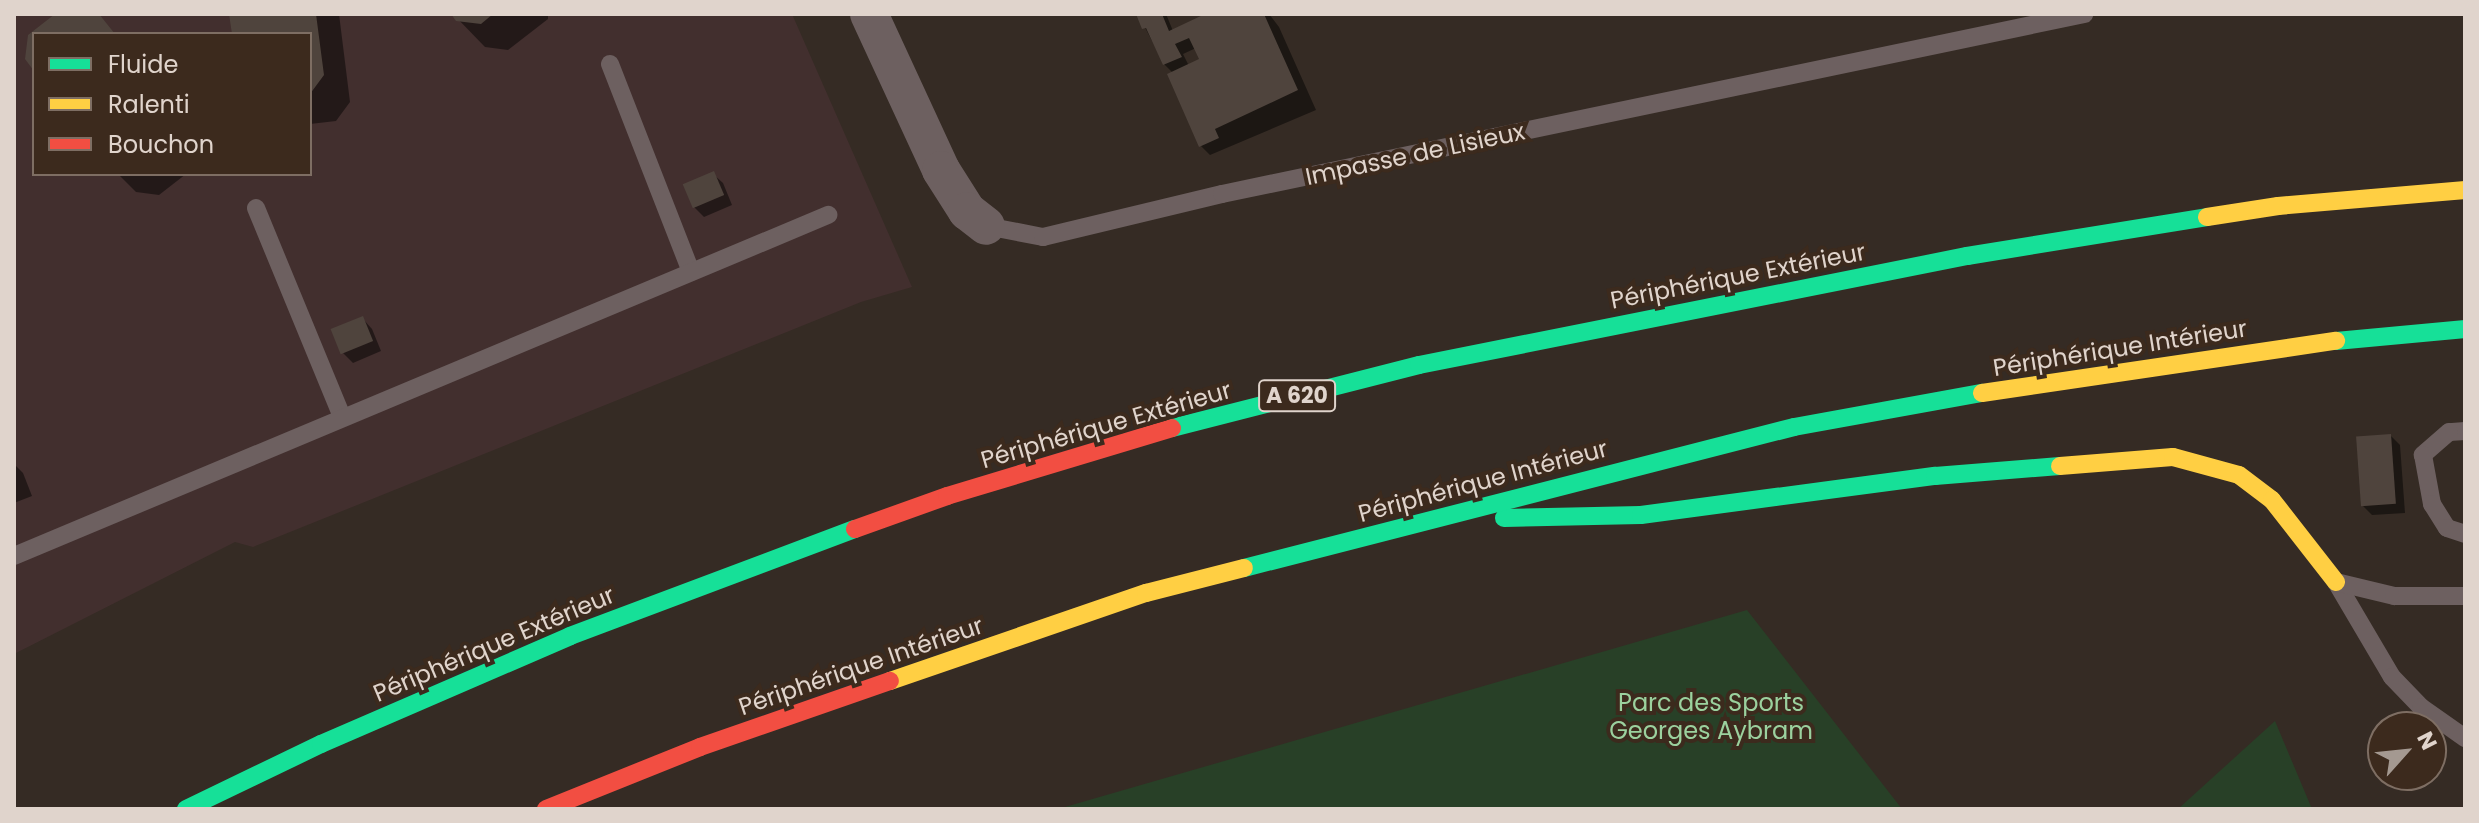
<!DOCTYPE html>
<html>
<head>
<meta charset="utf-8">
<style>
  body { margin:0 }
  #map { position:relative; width:2479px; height:823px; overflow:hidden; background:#352b24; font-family:Poppins,sans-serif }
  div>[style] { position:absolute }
  .commercial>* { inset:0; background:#422f2e }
  .green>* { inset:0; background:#284027 }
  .shadow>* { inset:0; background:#0007 }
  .building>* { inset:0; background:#4f443d; transform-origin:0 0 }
  .lane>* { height:18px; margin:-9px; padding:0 9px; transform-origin:9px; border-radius:9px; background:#6d6060 }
  .street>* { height:38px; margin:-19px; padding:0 19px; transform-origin:19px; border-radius:19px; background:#6d6060 }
  .fast>* { height:18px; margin:-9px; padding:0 9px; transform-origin:9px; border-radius:9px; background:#16e098 }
  .slow>* { height:18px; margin:-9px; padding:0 9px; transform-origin:9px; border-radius:9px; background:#ffcf43 }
  .jam>* { height:18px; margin:-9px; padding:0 9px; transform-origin:9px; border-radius:9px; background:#f24e42 }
  span { translate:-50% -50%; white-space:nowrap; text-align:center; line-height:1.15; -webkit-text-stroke:8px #3c2a1d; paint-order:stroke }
  .shield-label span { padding:2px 6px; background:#3c2a1d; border:2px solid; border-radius:6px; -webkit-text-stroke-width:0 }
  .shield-label { font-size:22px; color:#e0d4cc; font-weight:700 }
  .street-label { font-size:24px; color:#e0d4cc }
  .park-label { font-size:24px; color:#9bd19e }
  .frame { position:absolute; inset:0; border:16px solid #e0d4cc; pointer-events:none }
  .legend { position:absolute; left:32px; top:32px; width:280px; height:144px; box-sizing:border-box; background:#3c2a1d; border:2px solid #7e6e63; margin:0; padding:10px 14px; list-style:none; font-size:24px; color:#e0d4cc }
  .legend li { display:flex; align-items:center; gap:16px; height:40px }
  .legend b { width:40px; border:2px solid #7e6e63 }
  .north { position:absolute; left:2367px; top:711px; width:80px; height:80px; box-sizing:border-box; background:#3c2a1d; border:2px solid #7e6e63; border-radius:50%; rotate:63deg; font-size:22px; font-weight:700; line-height:32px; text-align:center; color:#e0d4cc }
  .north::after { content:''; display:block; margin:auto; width:28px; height:36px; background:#a49991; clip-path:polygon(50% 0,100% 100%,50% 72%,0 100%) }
</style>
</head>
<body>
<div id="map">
  <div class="commercial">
    <div style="clip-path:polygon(evenodd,14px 14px,792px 14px,912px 287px,861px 302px,253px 547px,235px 542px,14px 654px,14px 14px,34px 34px,310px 34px,310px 174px,34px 174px,34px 34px)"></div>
  </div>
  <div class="green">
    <div style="clip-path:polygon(1747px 610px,1902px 809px,1058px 809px)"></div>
    <div style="clip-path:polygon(2275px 721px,2312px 809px,2178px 809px)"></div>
  </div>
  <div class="shadow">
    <div style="clip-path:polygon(231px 14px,339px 14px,350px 102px,336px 121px,310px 124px,310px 34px,234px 34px)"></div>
    <div style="clip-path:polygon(453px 14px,548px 14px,548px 19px,508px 50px,485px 47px)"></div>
    <div style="clip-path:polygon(evenodd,1138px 14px,1166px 14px,1173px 31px,1211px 14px,1269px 14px,1279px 27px,1316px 110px,1210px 155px,1201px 146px,1173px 73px,1164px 64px,1138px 14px,1196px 48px,1202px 60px,1189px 66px,1183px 54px,1196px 48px)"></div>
    <div style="clip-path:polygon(118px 174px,186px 174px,159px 195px,136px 192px)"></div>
    <div style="clip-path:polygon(713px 174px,723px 183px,732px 205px,704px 217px,694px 207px,685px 185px)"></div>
    <div style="clip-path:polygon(363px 319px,372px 329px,381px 351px,353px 363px,343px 353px)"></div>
    <div style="clip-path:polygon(2391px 436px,2400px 445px,2405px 513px,2372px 515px,2362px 505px)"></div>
    <div style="clip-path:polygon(14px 464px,23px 473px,32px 496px,14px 503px)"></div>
  </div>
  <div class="building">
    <div style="clip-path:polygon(55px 14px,99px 14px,115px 34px,34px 34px,34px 71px,25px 59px,28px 35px)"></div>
    <div style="clip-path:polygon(229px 14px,316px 14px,324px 75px,310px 94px,310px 34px,232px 34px)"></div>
    <div style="clip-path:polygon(451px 14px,493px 14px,481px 24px,456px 21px)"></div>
    <div style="clip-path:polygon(1136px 14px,1162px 14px,1169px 31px,1205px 14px,1264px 14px,1298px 90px,1215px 129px,1219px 138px,1199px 147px,1167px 74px,1199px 59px,1189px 38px,1175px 44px,1182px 57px,1163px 65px,1146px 28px,1142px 29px)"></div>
    <div style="left:714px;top:171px;width:26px;height:34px;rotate:67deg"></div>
    <div style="left:363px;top:316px;width:27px;height:35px;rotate:68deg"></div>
    <div style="left:2391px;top:434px;width:70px;height:35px;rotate:86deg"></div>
  </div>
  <div class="lane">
    <div style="left:610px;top:64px;width:223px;rotate:68.7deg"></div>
    <div style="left:256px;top:208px;width:226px;rotate:67.6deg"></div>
    <div style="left:986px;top:226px;width:58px;rotate:10.9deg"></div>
    <div style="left:1043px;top:237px;width:184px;rotate:-13.5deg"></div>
    <div style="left:1222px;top:194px;width:881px;rotate:-11.79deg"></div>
    <div style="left:2465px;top:431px;width:16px;rotate:176deg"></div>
    <div style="left:2449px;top:432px;width:35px;rotate:139deg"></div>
    <div style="left:2423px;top:455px;width:50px;rotate:79.6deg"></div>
    <div style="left:2432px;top:504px;width:28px;rotate:58deg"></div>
    <div style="left:2447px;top:528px;width:19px;rotate:18deg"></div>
    <div style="left:14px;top:556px;width:883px;rotate:-22.73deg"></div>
    <div style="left:2336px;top:582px;width:110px;rotate:59.5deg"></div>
    <div style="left:2392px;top:677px;width:42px;rotate:46deg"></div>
    <div style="left:2421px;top:707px;width:54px;rotate:35.2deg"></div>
    <div style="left:2336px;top:582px;width:60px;rotate:13.6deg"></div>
    <div style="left:2394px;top:596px;width:71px"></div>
  </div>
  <div class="street">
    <div style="left:869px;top:14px;width:172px;rotate:65.2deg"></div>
    <div style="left:941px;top:170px;width:49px;rotate:57.6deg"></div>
    <div style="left:967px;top:211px;width:24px;rotate:38deg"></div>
  </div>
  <div class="fast">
    <div style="left:2336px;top:341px;width:130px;rotate:-5.3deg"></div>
    <div style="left:1172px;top:428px;width:255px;rotate:-14.3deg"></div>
    <div style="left:1419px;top:365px;width:559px;rotate:-11.25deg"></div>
    <div style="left:1967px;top:256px;width:243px;rotate:-9.2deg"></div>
    <div style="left:1504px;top:518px;width:137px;rotate:-1.3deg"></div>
    <div style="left:1641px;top:515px;width:297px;rotate:-7.6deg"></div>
    <div style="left:1935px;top:476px;width:125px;rotate:-4.6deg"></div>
    <div style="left:1244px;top:568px;width:568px;rotate:-14.38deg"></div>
    <div style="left:1794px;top:427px;width:191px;rotate:-10.3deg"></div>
    <div style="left:186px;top:809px;width:150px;rotate:-25.7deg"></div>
    <div style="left:321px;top:744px;width:271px;rotate:-23.4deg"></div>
    <div style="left:570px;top:636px;width:304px;rotate:-20.6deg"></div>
  </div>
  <div class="slow">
    <div style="left:2207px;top:217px;width:72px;rotate:-8.8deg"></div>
    <div style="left:2278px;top:206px;width:188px;rotate:-4.9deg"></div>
    <div style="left:1982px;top:393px;width:358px;rotate:-8.4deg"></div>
    <div style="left:2060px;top:466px;width:113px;rotate:-4.6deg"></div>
    <div style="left:2173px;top:457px;width:68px;rotate:15.3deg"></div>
    <div style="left:2239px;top:475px;width:41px;rotate:37.1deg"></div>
    <div style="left:2272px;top:500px;width:104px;rotate:52deg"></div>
    <div style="left:890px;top:681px;width:271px;rotate:-19deg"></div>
    <div style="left:1146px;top:593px;width:101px;rotate:-14.3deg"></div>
  </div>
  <div class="jam">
    <div style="left:855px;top:529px;width:98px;rotate:-19.7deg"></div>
    <div style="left:947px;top:496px;width:235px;rotate:-16.8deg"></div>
    <div style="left:546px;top:809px;width:166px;rotate:-21.9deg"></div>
    <div style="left:700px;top:747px;width:201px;rotate:-19.2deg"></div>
  </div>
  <div class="shield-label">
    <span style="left:1297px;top:396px">A 620</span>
  </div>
  <div class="street-label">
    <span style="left:1415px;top:154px;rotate:-12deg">Impasse de Lisieux</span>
    <span style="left:1738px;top:276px;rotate:-11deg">Périphérique Extérieur</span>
    <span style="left:2120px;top:348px;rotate:-9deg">Périphérique Intérieur</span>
    <span style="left:1106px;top:425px;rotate:-16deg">Périphérique Extérieur</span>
    <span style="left:1483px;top:481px;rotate:-15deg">Périphérique Intérieur</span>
    <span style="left:494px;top:644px;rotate:-23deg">Périphérique Extérieur</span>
    <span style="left:861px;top:666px;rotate:-19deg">Périphérique Intérieur</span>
  </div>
  <div class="park-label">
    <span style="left:1711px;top:717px">Parc des Sports<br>Georges Aybram</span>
  </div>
  <div class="frame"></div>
  <ul class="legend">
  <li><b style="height:10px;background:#16e098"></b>Fluide</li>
  <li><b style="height:10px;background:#ffcf43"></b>Ralenti</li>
  <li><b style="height:10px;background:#f24e42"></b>Bouchon</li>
  </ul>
  <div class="north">N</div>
</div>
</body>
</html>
